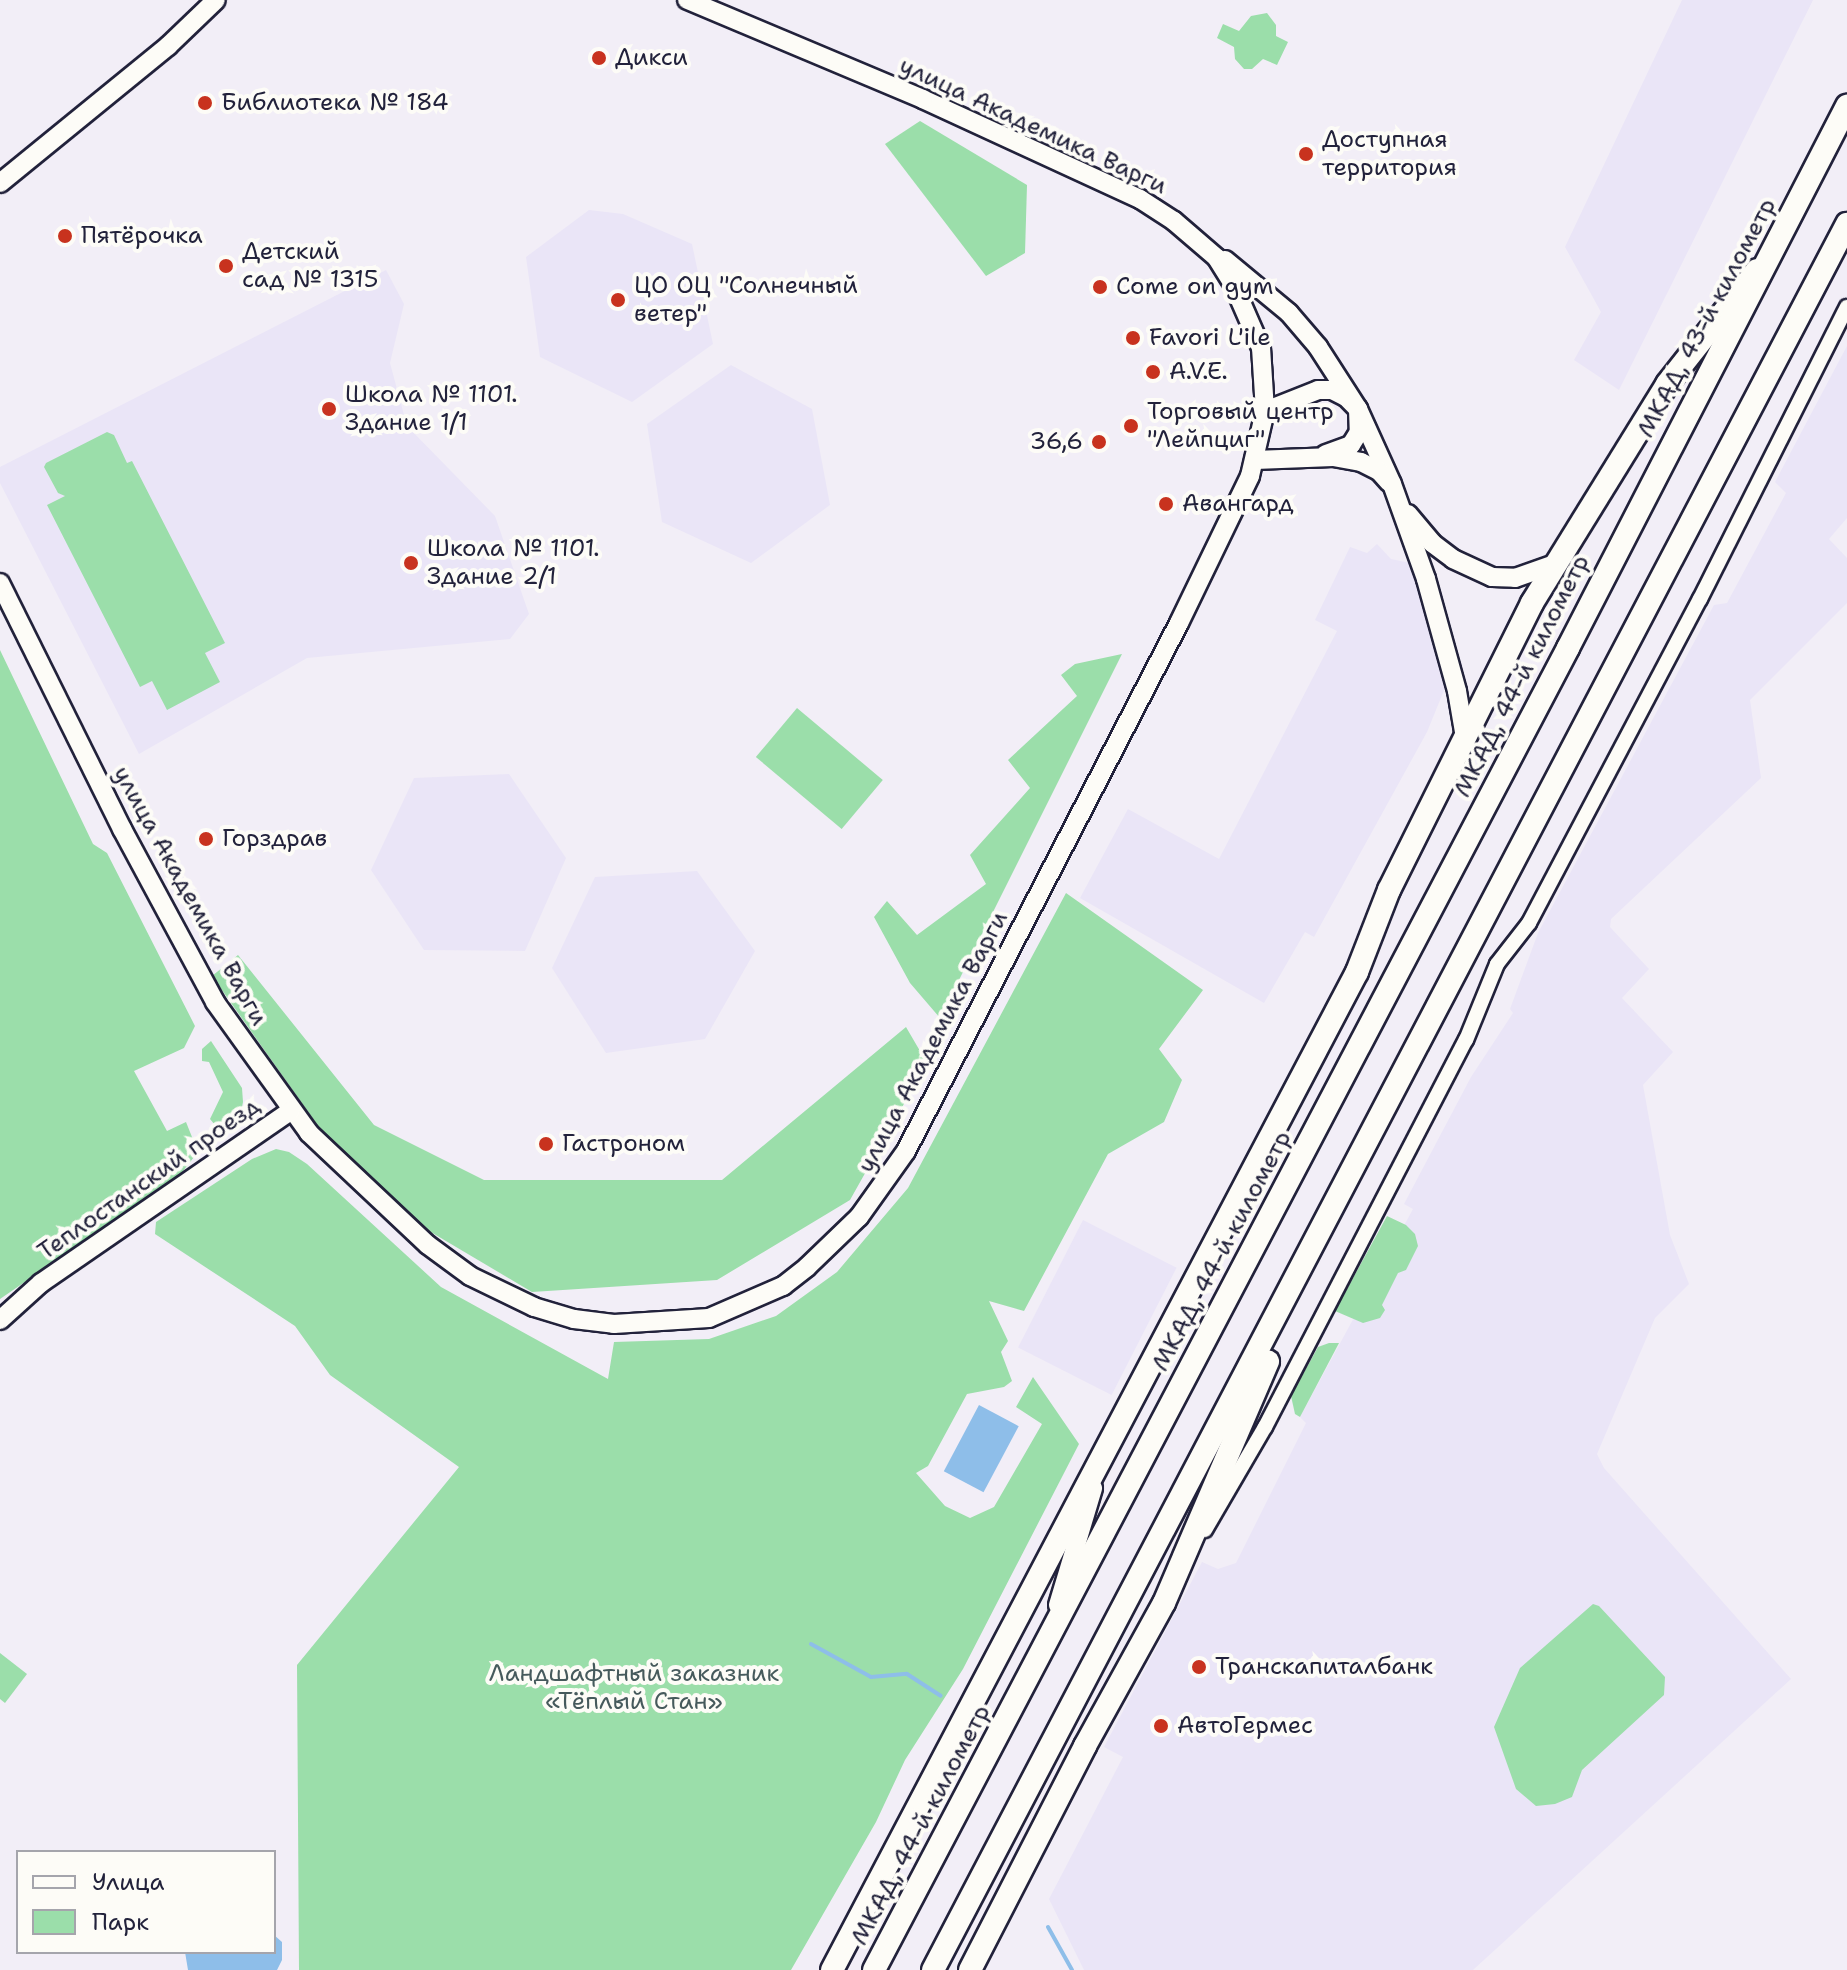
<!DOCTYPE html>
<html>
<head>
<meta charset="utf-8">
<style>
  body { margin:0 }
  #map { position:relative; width:1847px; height:1970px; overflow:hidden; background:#f2eef7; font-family:"Shantell Sans",sans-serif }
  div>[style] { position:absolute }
  .built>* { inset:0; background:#eae5f7; transform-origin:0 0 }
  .green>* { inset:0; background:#9bdeaa; transform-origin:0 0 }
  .water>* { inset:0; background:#8ebee9; transform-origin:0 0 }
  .stream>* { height:4px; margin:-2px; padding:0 2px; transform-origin:2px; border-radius:2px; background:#8ebee9 }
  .roads { filter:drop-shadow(2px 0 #22223b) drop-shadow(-2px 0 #22223b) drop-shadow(0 2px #22223b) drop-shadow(0 -2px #22223b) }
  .minor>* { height:14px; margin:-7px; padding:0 7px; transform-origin:7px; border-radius:7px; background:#fdfcf7 }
  .tertiary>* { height:18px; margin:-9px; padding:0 9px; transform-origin:9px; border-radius:9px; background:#fdfcf7 }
  .primary>* { height:22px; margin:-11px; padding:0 11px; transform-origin:11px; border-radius:11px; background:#fdfcf7 }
  .trunk>* { height:22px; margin:-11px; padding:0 11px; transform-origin:11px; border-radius:11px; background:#fdfcf7 }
  .dots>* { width:22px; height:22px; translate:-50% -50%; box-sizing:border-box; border:4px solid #fdfcf7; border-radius:50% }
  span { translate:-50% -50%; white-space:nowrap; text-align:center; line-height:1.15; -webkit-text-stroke:8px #fdfcf7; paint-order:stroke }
  .poi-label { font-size:24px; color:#22223b }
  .left { translate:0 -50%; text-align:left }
  .right { translate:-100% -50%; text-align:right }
  .street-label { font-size:24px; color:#22223b }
  .park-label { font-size:24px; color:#465a5c }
  .legend { position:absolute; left:16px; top:1850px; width:260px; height:104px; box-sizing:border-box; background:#fdfcf7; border:2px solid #a5a5ac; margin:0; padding:10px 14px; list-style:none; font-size:24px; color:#22223b }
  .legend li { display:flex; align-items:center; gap:16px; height:40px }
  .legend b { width:40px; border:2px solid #a5a5ac }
</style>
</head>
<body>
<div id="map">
  <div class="built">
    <div style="clip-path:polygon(1682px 0,1813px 0,1619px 390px,1574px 360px,1601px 312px,1565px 247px)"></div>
    <div style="clip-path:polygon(589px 210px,623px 214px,692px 244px,713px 344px,632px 402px,540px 357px,526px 257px)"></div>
    <div style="clip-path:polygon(386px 270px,404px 304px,390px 363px,407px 426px,495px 516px,529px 614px,510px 639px,307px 658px,139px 754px,0 483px,0 467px)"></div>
    <div style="clip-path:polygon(1847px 346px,1847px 518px,1829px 539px,1847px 558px,1847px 603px,1750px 700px,1761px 778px,1611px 919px,1610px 927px,1649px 969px,1622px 998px,1673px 1052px,1643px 1085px,1670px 1235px,1689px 1284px,1655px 1318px,1597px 1454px,1604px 1468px,1791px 1679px,1473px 1970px,1084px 1970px,1049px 1899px,1123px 1757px,1104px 1747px,1202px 1562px,1218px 1569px,1236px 1563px,1306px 1423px,1300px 1417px,1413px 1209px,1404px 1204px,1471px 1077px,1513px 1013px,1510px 1009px,1538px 933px,1714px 605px,1727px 603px,1786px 493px,1775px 482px)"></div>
    <div style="clip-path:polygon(731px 365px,812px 409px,830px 505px,751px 563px,662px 522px,647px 424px)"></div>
    <div style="clip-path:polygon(1377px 544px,1391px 559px,1410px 563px,1447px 683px,1427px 732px,1314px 937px,1305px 932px,1264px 1003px,1080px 898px,1128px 809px,1219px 859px,1337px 631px,1315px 620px,1350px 547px,1367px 553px)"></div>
    <div style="clip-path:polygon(509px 774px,566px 858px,525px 951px,424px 950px,371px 870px,414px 778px)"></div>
    <div style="clip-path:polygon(697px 871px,755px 951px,705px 1039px,606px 1053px,552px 968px,595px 877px)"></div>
    <div style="left:1083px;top:1220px;width:105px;height:143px;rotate:27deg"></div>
  </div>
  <div class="green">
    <div style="clip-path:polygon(1267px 13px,1276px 25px,1276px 36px,1288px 42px,1277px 65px,1263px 59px,1252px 69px,1244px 69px,1235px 59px,1234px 47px,1217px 38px,1223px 24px,1239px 31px,1251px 16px)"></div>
    <div style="clip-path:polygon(920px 121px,1027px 185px,1025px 253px,986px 276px,885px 144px)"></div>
    <div style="clip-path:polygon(107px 432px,114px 435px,127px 463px,132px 461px,225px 643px,205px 653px,220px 682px,167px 710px,152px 681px,140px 687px,47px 505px,65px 496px,58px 493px,44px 467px,46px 463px)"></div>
    <div style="clip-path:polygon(0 650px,93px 844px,107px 853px,195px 1026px,184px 1048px,134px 1071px,167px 1131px,186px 1122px,198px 1152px,179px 1176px,0 1299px)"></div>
    <div style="clip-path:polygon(1122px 654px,940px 1018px,910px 983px,874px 917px,887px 901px,917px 935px,986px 884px,970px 855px,1030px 788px,1008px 760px,1077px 696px,1061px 675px,1075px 664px)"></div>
    <div style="left:797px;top:708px;width:112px;height:64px;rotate:40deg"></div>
    <div style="clip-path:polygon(1066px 893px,1203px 990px,1159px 1049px,1182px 1080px,1164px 1122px,1108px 1154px,1024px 1311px,989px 1301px,1008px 1341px,1001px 1352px,1012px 1381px,1004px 1387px,967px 1394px,928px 1466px,916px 1473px,945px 1506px,970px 1518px,994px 1507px,1042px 1424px,1016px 1407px,1033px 1377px,1079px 1444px,963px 1669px,905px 1760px,876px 1822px,791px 1970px,299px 1970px,297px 1665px,459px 1467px,330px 1375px,295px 1326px,155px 1234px,156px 1222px,252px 1159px,276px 1149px,289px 1152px,307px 1164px,441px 1287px,608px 1379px,614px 1342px,709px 1339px,776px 1316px,837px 1272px,908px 1188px)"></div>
    <div style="clip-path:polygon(238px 955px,374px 1125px,484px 1180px,722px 1180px,906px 1027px,927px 1063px,850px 1200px,717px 1280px,532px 1292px,424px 1228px,330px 1143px,212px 976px)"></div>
    <div style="clip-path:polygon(211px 1041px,242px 1088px,243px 1102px,240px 1117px,225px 1137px,210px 1119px,223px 1092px,209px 1062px,202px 1061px,202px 1049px)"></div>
    <div style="clip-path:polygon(1387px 1216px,1406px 1225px,1415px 1234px,1418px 1246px,1406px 1270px,1398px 1273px,1382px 1305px,1385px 1310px,1380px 1318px,1363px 1323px,1335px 1311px)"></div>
    <div style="clip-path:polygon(1329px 1343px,1339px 1343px,1300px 1417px,1295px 1414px,1291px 1396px,1318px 1347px)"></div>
    <div style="clip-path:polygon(1593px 1604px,1599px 1606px,1665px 1677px,1664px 1695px,1582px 1770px,1572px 1797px,1555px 1804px,1536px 1806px,1516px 1789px,1494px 1727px,1520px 1668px)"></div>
    <div style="clip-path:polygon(0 1653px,27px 1674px,5px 1703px,0 1699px)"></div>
  </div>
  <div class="water">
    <div style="left:979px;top:1405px;width:45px;height:75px;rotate:28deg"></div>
    <div style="clip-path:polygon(274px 1935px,282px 1942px,282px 1960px,277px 1970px,188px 1970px,185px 1952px,274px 1952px)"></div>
  </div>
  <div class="stream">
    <div style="left:811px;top:1644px;width:68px;rotate:28.8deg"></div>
    <div style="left:871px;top:1677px;width:36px;rotate:-5deg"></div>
    <div style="left:907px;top:1674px;width:40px;rotate:32.9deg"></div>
    <div style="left:1048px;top:1927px;width:49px;rotate:60.8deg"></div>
  </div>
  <div class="roads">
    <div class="minor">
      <div style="left:1205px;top:1530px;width:119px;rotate:-59.8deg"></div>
      <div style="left:1265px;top:1427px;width:436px;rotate:-62.6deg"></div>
      <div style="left:1466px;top:1040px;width:82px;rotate:-67.8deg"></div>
      <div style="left:1497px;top:964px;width:52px;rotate:-52deg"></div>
      <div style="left:1529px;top:923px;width:366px;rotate:-62.2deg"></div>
      <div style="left:1700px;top:599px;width:327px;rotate:-63.3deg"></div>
    </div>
    <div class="tertiary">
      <div style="left:0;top:183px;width:217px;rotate:-39.2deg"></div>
      <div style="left:168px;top:46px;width:66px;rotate:-43.8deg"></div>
      <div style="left:1225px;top:260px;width:83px;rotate:39.6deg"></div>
      <div style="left:1289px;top:313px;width:45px;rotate:49.5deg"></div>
      <div style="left:1318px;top:347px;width:74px;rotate:57.2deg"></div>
      <div style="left:1358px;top:409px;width:82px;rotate:65.6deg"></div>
      <div style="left:1392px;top:484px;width:101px;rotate:70.3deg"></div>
      <div style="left:1426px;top:579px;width:116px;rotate:74.5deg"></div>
      <div style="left:1457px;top:691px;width:48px;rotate:80.3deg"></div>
      <div style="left:1265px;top:411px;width:57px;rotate:-21.6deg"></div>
      <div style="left:1318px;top:390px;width:14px"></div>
      <div style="left:1332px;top:390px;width:16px;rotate:27deg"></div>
      <div style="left:1346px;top:397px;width:17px;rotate:45deg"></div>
      <div style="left:1358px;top:409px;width:23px;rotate:88deg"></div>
      <div style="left:1359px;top:432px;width:15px;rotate:122deg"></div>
      <div style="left:1351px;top:445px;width:27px;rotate:160deg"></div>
      <div style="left:1255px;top:460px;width:78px;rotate:-2.2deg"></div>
      <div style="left:1333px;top:457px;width:28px;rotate:10deg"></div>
      <div style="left:1361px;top:462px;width:20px;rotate:27deg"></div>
      <div style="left:1379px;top:471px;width:15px;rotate:48deg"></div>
      <div style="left:1408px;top:514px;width:38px;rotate:50deg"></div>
      <div style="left:1432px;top:543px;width:26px;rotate:37deg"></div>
      <div style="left:1453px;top:559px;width:43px;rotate:24.8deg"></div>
      <div style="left:1492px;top:577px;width:23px;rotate:2deg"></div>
      <div style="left:1515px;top:578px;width:42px;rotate:-19.3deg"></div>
      <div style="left:0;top:583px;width:275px;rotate:63.6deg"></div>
      <div style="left:122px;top:829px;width:196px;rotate:61.7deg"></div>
      <div style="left:215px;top:1002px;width:161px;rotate:54.3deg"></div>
      <div style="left:309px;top:1133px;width:163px;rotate:43.3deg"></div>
      <div style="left:428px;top:1245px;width:52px;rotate:36.4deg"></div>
      <div style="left:470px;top:1276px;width:71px;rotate:25.8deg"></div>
      <div style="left:534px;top:1307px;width:42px;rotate:16.7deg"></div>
      <div style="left:574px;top:1319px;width:40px;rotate:7.1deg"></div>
      <div style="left:614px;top:1324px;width:95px;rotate:-3.6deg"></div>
      <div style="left:709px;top:1318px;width:81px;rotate:-23.4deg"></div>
      <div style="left:783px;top:1286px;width:31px;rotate:-38deg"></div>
      <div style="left:807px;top:1267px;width:72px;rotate:-43.9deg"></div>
      <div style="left:859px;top:1217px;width:81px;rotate:-54.5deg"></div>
      <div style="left:906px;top:1151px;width:594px;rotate:-62.66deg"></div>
      <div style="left:1179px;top:623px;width:163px;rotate:-64.2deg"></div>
      <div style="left:1250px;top:476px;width:67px;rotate:-77deg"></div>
      <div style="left:1265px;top:411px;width:63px;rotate:-93.6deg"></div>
      <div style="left:1261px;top:348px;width:70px;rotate:-113.6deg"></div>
      <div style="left:1233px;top:284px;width:31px;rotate:-122deg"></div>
      <div style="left:1217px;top:258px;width:57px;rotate:-139.3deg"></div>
      <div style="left:1174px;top:221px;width:40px;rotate:-147.1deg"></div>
      <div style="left:1140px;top:199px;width:239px;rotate:-155.3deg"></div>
      <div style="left:923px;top:99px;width:256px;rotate:-157.2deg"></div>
      <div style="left:0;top:1320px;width:55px;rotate:-42.1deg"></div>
      <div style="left:41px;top:1283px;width:303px;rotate:-34.6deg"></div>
      <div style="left:1058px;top:1605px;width:122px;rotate:-73.3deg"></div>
    </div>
    <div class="primary">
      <div style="left:832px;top:1970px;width:1128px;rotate:-62.25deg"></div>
      <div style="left:1357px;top:972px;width:88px;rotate:-68.7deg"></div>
      <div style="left:1389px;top:890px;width:321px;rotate:-63.5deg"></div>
      <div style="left:1532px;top:603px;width:257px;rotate:-58.3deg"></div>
      <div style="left:1667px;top:384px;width:145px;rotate:-51.7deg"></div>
    </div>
    <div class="trunk">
      <div style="left:874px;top:1970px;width:1493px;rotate:-62.3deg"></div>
      <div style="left:1568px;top:648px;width:610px;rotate:-62.76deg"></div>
      <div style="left:933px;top:1970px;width:1971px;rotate:-62.37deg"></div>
      <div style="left:970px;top:1970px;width:252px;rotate:-62.8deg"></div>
      <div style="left:1085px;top:1746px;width:163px;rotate:-61.1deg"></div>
      <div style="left:1164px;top:1603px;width:263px;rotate:-66.7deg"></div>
    </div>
  </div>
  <div class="dots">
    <div style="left:599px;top:58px;background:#c8321e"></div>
    <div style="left:205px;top:103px;background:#c8321e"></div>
    <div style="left:1306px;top:154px;background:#c8321e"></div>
    <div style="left:65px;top:236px;background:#c8321e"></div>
    <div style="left:226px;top:266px;background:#c8321e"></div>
    <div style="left:1100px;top:287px;background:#c8321e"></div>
    <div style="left:618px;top:300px;background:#c8321e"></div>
    <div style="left:1133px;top:338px;background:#c8321e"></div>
    <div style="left:1153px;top:372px;background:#c8321e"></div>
    <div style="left:329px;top:409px;background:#c8321e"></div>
    <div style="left:1131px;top:426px;background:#c8321e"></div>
    <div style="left:1099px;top:442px;background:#c8321e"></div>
    <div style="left:1166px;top:504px;background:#c8321e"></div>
    <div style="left:411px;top:563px;background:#c8321e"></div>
    <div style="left:206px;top:839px;background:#c8321e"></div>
    <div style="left:546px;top:1144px;background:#c8321e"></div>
    <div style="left:1199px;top:1667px;background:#c8321e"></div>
    <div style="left:1161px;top:1726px;background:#c8321e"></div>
  </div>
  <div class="poi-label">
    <span class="left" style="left:615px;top:58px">Дикси</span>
    <span class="left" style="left:221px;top:103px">Библиотека № 184</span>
    <span class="left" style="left:1322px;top:154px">Доступная<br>территория</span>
    <span class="left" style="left:81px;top:236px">Пятёрочка</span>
    <span class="left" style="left:242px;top:266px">Детский<br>сад № 1315</span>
    <span class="left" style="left:634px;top:300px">ЦО ОЦ "Солнечный<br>ветер"</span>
    <span class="left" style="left:1116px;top:287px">Come on gym</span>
    <span class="left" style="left:1149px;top:338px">Favori L'ile</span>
    <span class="left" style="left:1169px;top:372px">A.V.E.</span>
    <span class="left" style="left:345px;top:409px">Школа № 1101.<br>Здание 1/1</span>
    <span class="left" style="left:1147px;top:426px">Торговый центр<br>"Лейпциг"</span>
    <span class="right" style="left:1083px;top:442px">36,6</span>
    <span class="left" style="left:1182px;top:504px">Авангард</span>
    <span class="left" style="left:427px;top:563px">Школа № 1101.<br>Здание 2/1</span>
    <span class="left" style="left:222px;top:839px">Горздрав</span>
    <span class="left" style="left:562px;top:1144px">Гастроном</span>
    <span class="left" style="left:1215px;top:1667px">Транскапиталбанк</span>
    <span class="left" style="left:1177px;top:1726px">АвтоГермес</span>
  </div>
  <div class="street-label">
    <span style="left:1033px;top:126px;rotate:25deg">улица Академика Варги</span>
    <span style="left:1707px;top:318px;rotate:-62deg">МКАД, 43-й километр</span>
    <span style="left:1522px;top:676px;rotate:-63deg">МКАД, 44-й километр</span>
    <span style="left:190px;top:896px;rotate:61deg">улица Академика Варги</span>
    <span style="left:933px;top:1042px;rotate:-62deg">улица Академика Варги</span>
    <span style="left:149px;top:1179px;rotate:-35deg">Теплостанский проезд</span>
    <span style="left:1222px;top:1251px;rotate:-62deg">МКАД, 44-й километр</span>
    <span style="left:921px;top:1825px;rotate:-62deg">МКАД, 44-й километр</span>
  </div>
  <div class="park-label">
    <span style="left:634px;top:1688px">Ландшафтный заказник<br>«Тёплый Стан»</span>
  </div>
  <ul class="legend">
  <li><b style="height:10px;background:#fdfcf7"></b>Улица</li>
  <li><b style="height:22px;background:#9bdeaa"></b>Парк</li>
  </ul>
</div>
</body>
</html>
